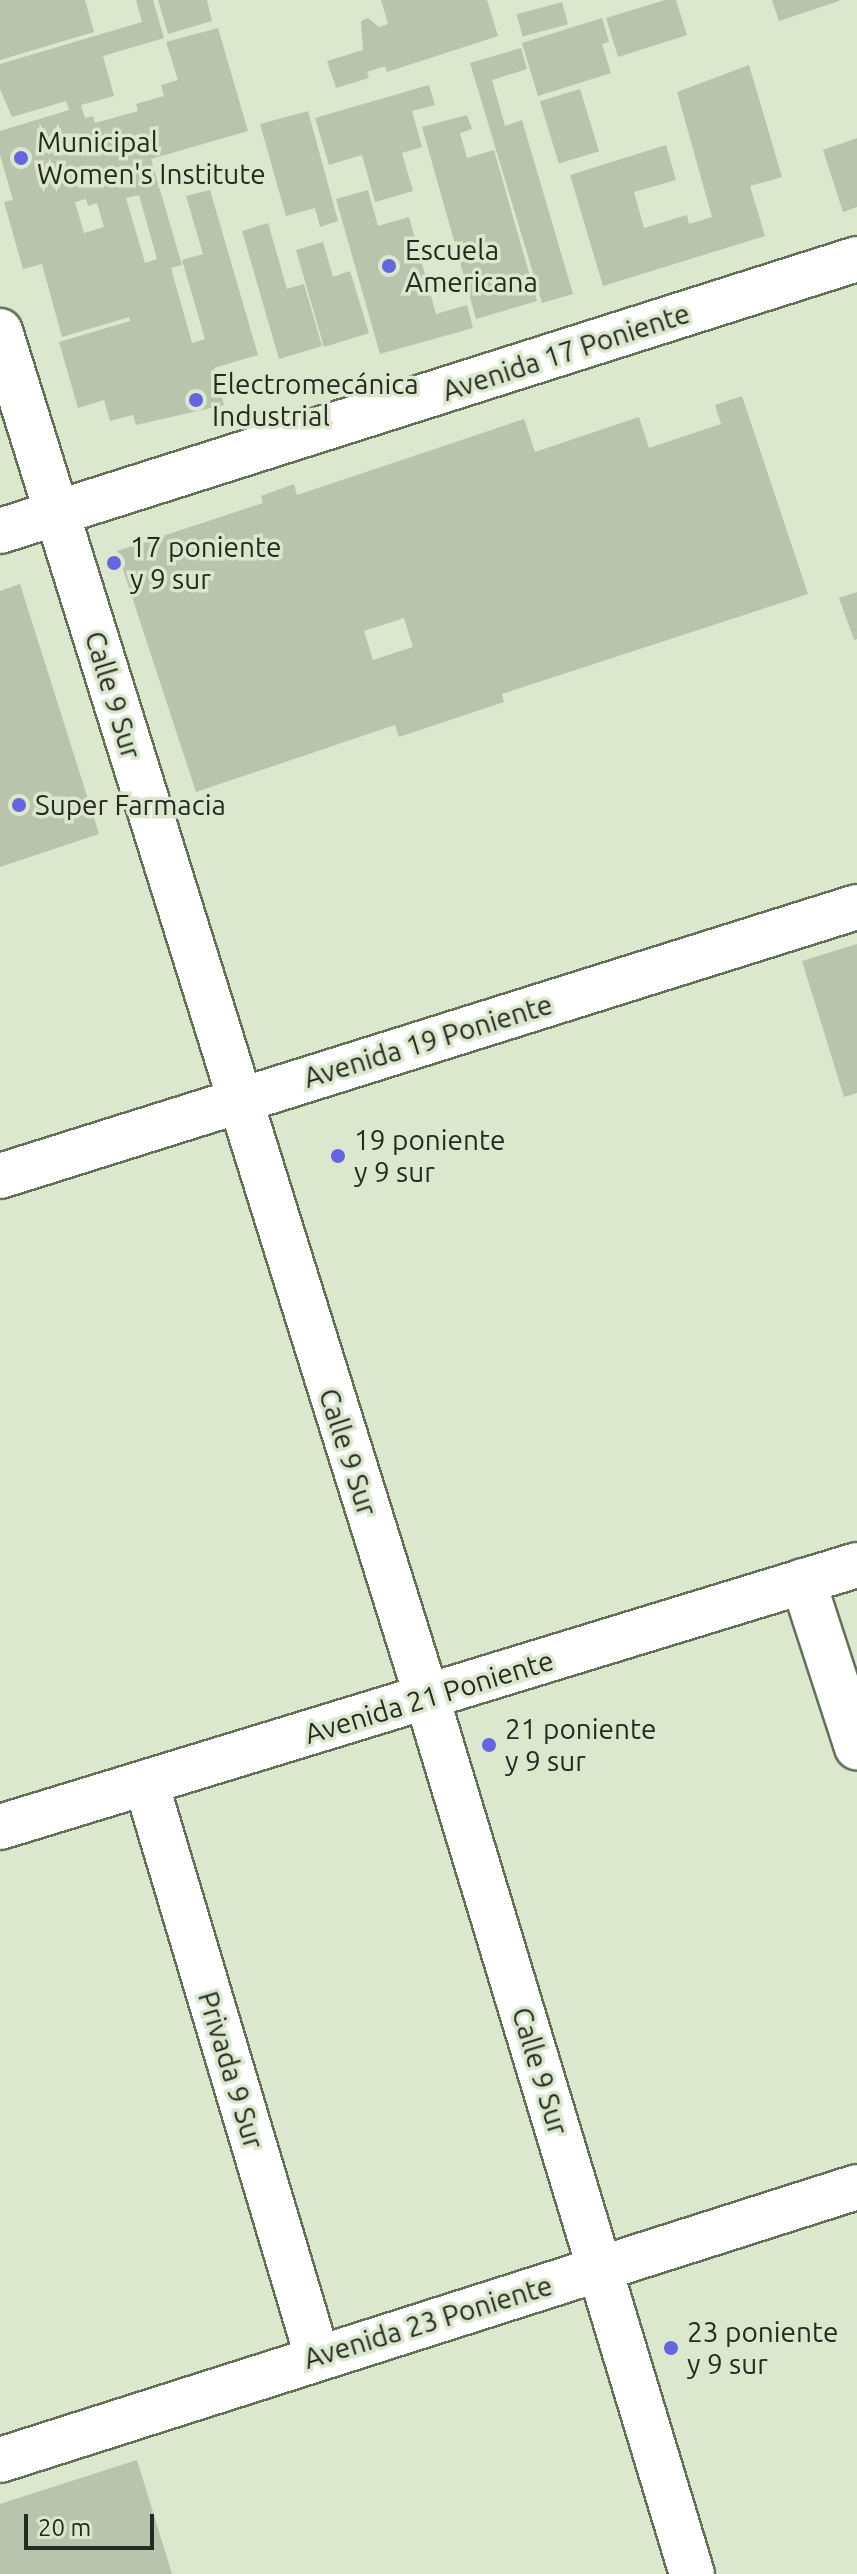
<!DOCTYPE html>
<html>
<head>
<meta charset="utf-8">
<style>
  body { margin:0 }
  #map { position:relative; width:857px; height:2574px; overflow:hidden; background:#dbe8ce; font-family:Ubuntu,sans-serif }
  div>[style] { position:absolute }
  .building>* { inset:0; background:#b8c4ab; transform-origin:0 0 }
  .roads { filter:drop-shadow(2px 0 #646f58) drop-shadow(-2px 0 #646f58) drop-shadow(0 2px #646f58) drop-shadow(0 -2px #646f58) }
  .minor>* { height:44px; margin:-22px; padding:0 22px; transform-origin:22px; border-radius:22px; background:#fff }
  .tertiary>* { height:44px; margin:-22px; padding:0 22px; transform-origin:22px; border-radius:22px; background:#fff }
  .dots>* { width:22px; height:22px; translate:-50% -50%; box-sizing:border-box; border:4px solid #dbe8ce; border-radius:50% }
  span { translate:-50% -50%; white-space:nowrap; text-align:center; line-height:1.15; -webkit-text-stroke:7px #dbe8ce; paint-order:stroke }
  .poi-label { font-size:28px; color:#262a21 }
  .left { translate:0 -50%; text-align:left }
  .street-label { font-size:28px; color:#262a21 }
  .scale { position:absolute; left:24px; top:2514px; width:130px; height:36px; box-sizing:border-box; border:4px solid #262a21; border-top:0; padding-left:10px; font-size:24px; line-height:28px; white-space:nowrap; color:#262a21; -webkit-text-stroke:6px #dbe8ce; paint-order:stroke }
</style>
</head>
<body>
<div id="map">
  <div class="building">
    <div style="clip-path:polygon(0 0,85px 0,94px 32px,0 60px)"></div>
    <div style="clip-path:polygon(evenodd,136px 0,153px 0,164px 38px,103px 56px,114px 96px,81px 105px,85px 118px,93px 116px,95px 123px,138px 111px,136px 104px,164px 96px,161px 85px,178px 80px,166px 42px,218px 28px,248px 131px,151px 159px,182px 265px,171px 268px,192px 343px,205px 339px,182px 260px,203px 254px,186px 196px,210px 190px,258px 355px,214px 368px,224px 405px,136px 425px,133px 415px,110px 421px,104px 400px,78px 408px,59px 342px,130px 321px,129px 317px,62px 337px,42px 264px,23px 269px,4px 202px,13px 200px,0 155px,0 131px,69px 110px,66px 101px,12px 117px,0 89px,0 64px,142px 22px,136px 0,139px 195px,157px 259px,145px 263px,126px 198px,139px 195px,136px 0,86px 199px,88px 206px,97px 203px,104px 227px,84px 233px,75px 202px,86px 199px)"></div>
    <div style="clip-path:polygon(158px 0,207px 0,212px 21px,168px 34px)"></div>
    <div style="clip-path:polygon(381px 0,487px 0,498px 36px,387px 72px,385px 66px,367px 72px,369px 78px,336px 88px,327px 61px,363px 50px,361px 21px,368px 18px,379px 27px,388px 24px)"></div>
    <div style="clip-path:polygon(665px 0,676px 0,687px 35px,618px 57px,606px 18px)"></div>
    <div style="clip-path:polygon(772px 0,839px 0,839px 1px,779px 21px)"></div>
    <div style="left:562px;top:2px;width:23px;height:47px;rotate:75deg"></div>
    <div style="clip-path:polygon(602px 18px,609px 42px,602px 44px,611px 73px,538px 96px,522px 43px)"></div>
    <div style="clip-path:polygon(521px 48px,527px 69px,492px 80px,505px 126px,522px 120px,573px 294px,542px 303px,470px 63px)"></div>
    <div style="clip-path:polygon(749px 65px,782px 177px,750px 186px,765px 236px,603px 286px,570px 175px,666px 145px,676px 180px,634px 192px,644px 228px,687px 215px,689px 224px,712px 217px,677px 92px)"></div>
    <div style="clip-path:polygon(429px 85px,435px 105px,412px 111px,422px 147px,402px 153px,413px 191px,375px 202px,362px 155px,329px 165px,315px 118px)"></div>
    <div style="left:580px;top:89px;width:65px;height:42px;rotate:73deg"></div>
    <div style="clip-path:polygon(308px 111px,338px 221px,320px 227px,315px 208px,286px 216px,260px 124px)"></div>
    <div style="clip-path:polygon(467px 115px,472px 129px,460px 133px,467px 158px,494px 150px,537px 301px,476px 319px,422px 127px)"></div>
    <div style="clip-path:polygon(857px 138px,857px 207px,843px 212px,823px 150px)"></div>
    <div style="clip-path:polygon(368px 190px,378px 226px,409px 217px,436px 314px,467px 305px,473px 328px,380px 354px,336px 199px)"></div>
    <div style="clip-path:polygon(268px 223px,287px 289px,304px 284px,322px 346px,279px 359px,242px 231px)"></div>
    <div style="clip-path:polygon(323px 242px,333px 277px,350px 271px,369px 333px,324px 347px,296px 250px)"></div>
    <div style="clip-path:polygon(evenodd,742px 396px,808px 594px,502px 694px,504px 702px,399px 737px,395px 725px,196px 792px,117px 551px,263px 503px,261px 496px,294px 484px,297px 495px,524px 419px,535px 452px,639px 417px,649px 448px,721px 424px,715px 405px,742px 396px,404px 618px,413px 647px,373px 660px,364px 631px,404px 618px)"></div>
    <div style="clip-path:polygon(20px 584px,99px 834px,0 867px,0 591px)"></div>
    <div style="clip-path:polygon(857px 592px,857px 639px,854px 640px,839px 598px)"></div>
    <div style="clip-path:polygon(857px 944px,857px 1093px,844px 1097px,802px 961px)"></div>
    <div style="clip-path:polygon(137px 2460px,172px 2574px,0 2574px,0 2504px)"></div>
  </div>
  <div class="roads">
    <div class="minor">
      <div style="left:0;top:531px;width:899px;rotate:-17.61deg"></div>
      <div style="left:0;top:1176px;width:898px;rotate:-17.43deg"></div>
      <div style="left:803px;top:1581px;width:175px;rotate:72deg"></div>
      <div style="left:146px;top:1783px;width:598px;rotate:73.38deg"></div>
      <div style="left:0;top:1827px;width:896px;rotate:-17deg"></div>
      <div style="left:0;top:2460px;width:899px;rotate:-17.67deg"></div>
    </div>
    <div class="tertiary">
      <div style="left:0;top:331px;width:1432px;rotate:72.65deg"></div>
      <div style="left:427px;top:1698px;width:915px;rotate:73.17deg"></div>
    </div>
  </div>
  <div class="dots">
    <div style="left:21px;top:158px;background:#6366de"></div>
    <div style="left:389px;top:266px;background:#6366de"></div>
    <div style="left:196px;top:400px;background:#6366de"></div>
    <div style="left:114px;top:563px;background:#6366de"></div>
    <div style="left:19px;top:805px;background:#6366de"></div>
    <div style="left:338px;top:1156px;background:#6366de"></div>
    <div style="left:489px;top:1745px;background:#6366de"></div>
    <div style="left:671px;top:2348px;background:#6366de"></div>
  </div>
  <div class="poi-label">
    <span class="left" style="left:37px;top:158px">Municipal<br>Women's Institute</span>
    <span class="left" style="left:405px;top:266px">Escuela<br>Americana</span>
    <span class="left" style="left:212px;top:400px">Electromecánica<br>Industrial</span>
    <span class="left" style="left:130px;top:563px">17 poniente<br>y 9 sur</span>
    <span class="left" style="left:35px;top:805px">Super Farmacia</span>
    <span class="left" style="left:354px;top:1156px">19 poniente<br>y 9 sur</span>
    <span class="left" style="left:505px;top:1745px">21 poniente<br>y 9 sur</span>
    <span class="left" style="left:687px;top:2348px">23 poniente<br>y 9 sur</span>
  </div>
  <div class="street-label">
    <span style="left:566px;top:352px;rotate:-18deg">Avenida 17 Poniente</span>
    <span style="left:113px;top:695px;rotate:73deg">Calle 9 Sur</span>
    <span style="left:428px;top:1041px;rotate:-17deg">Avenida 19 Poniente</span>
    <span style="left:348px;top:1452px;rotate:72deg">Calle 9 Sur</span>
    <span style="left:429px;top:1697px;rotate:-17deg">Avenida 21 Poniente</span>
    <span style="left:231px;top:2070px;rotate:73deg">Privada 9 Sur</span>
    <span style="left:540px;top:2071px;rotate:73deg">Calle 9 Sur</span>
    <span style="left:428px;top:2322px;rotate:-17deg">Avenida 23 Poniente</span>
  </div>
  <div class="scale">20 m</div>
</div>
</body>
</html>
